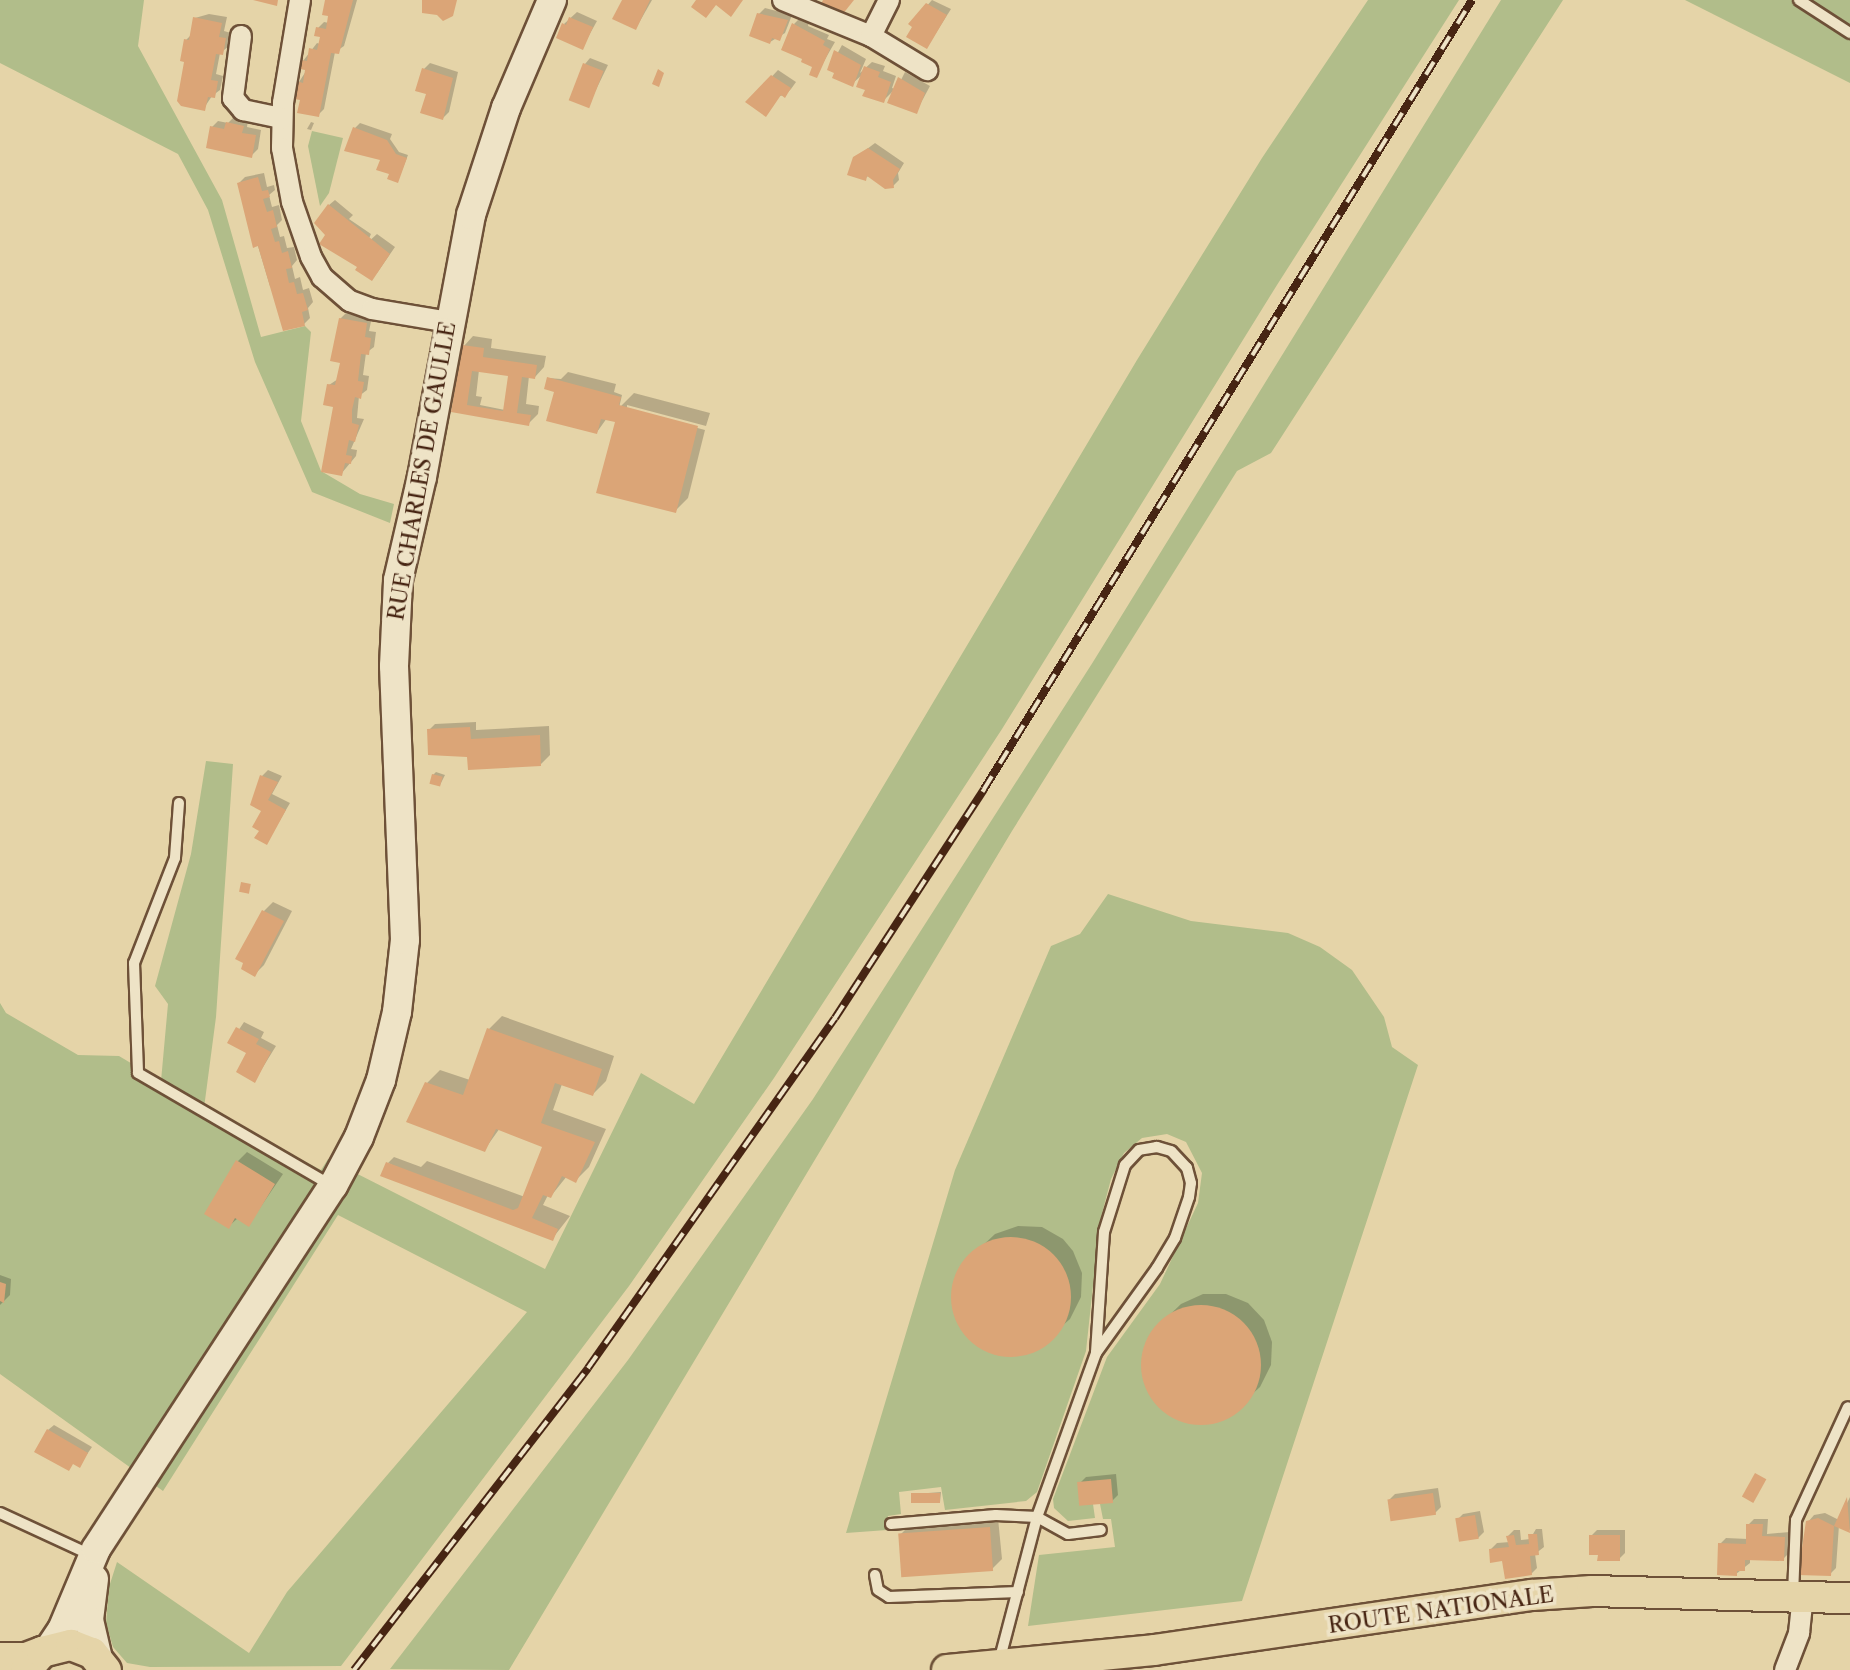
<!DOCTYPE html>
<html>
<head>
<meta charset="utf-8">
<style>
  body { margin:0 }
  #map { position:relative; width:1850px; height:1670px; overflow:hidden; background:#e5d4a8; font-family:"Libre Caslon Text",serif }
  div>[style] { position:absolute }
  .green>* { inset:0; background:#b1bd8a }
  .shadow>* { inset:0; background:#0003 }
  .building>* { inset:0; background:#dba577; transform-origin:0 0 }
  .round { border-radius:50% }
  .roads { filter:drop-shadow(2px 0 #6e5138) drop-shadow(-2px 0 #6e5138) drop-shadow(0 2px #6e5138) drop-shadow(0 -2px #6e5138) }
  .lane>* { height:10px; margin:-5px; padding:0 5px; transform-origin:5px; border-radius:5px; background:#eee3c6 }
  .street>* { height:20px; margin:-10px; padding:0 10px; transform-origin:10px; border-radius:10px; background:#eee3c6 }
  .secondary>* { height:28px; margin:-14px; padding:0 14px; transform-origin:14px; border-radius:14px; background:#eee3c6 }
  .primary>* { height:30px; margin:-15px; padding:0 15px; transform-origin:15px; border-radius:15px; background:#e5d4a8 }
  .rail>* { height:8px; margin-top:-4px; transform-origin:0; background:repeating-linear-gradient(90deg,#eee3c6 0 15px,#472513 0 30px); box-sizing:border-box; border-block:2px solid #472513 }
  span { translate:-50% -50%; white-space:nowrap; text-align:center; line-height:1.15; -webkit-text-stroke:7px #eee3c6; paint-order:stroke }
  .street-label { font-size:22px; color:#472513 }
</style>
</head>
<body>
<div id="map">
  <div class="green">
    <div style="clip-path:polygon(0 0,144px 0,138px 46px,222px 200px,261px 337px,305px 326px,311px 332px,301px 421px,321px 471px,360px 494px,394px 504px,390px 523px,312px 492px,255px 362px,208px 210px,178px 154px,0 63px)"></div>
    <div style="clip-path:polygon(1368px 0,1459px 0,1277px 285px,1002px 729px,774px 1078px,629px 1286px,341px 1666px,150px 1667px,127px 1663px,113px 1647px,106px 1623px,109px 1587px,117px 1562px,249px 1653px,287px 1592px,527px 1312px,338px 1215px,163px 1491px,0 1374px,0 1003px,6px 1013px,78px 1055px,119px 1056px,161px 1081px,168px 1004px,155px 986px,191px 854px,206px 761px,233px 764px,216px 1017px,204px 1108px,321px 1170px,328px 1159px,545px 1269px,641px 1073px,694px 1104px,1137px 360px,1262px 158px)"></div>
    <div style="clip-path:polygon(1501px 0,1563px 0,1271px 453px,1237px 471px,1012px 831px,509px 1670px,390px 1669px,628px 1360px,813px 1099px,1093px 662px)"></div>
    <div style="clip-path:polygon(1685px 0,1850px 0,1850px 83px)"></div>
    <div style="clip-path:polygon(312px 131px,343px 138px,329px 193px,320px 206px,308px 146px)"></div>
    <div style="clip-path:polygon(1108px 894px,1191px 921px,1288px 933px,1320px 947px,1352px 970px,1384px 1017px,1392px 1047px,1418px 1065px,1242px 1601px,1028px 1626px,1039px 1555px,1115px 1547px,1111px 1519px,1103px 1519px,1100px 1504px,1093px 1504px,1095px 1518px,1068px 1521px,1054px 1508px,1053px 1499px,1107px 1357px,1160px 1284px,1198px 1203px,1202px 1173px,1186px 1142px,1167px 1134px,1142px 1138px,1124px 1153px,1111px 1179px,1100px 1221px,1086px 1351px,1037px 1492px,1026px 1501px,945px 1510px,941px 1487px,899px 1492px,901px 1514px,888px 1516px,887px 1530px,846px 1533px,955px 1170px,1051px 946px,1080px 934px)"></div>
  </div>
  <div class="shadow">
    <div style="clip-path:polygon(328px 0,357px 0,344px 46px,335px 52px,324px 109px,318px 115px,302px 98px,299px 82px,308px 68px,303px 61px,317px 43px,320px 44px,322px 35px,318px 28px,324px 22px,329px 23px)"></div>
    <div style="clip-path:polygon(624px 0,652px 0,636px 28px)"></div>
    <div style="clip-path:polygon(932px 0,951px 9px,927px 47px,911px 24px)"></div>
    <div style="clip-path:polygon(765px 8px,792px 15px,785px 33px,770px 42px,759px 14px)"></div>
    <div style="clip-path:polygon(577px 12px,597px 21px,582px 48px,564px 24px)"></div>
    <div style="clip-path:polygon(209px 14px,227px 17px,224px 31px,231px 33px,228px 47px,220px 53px,216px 74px,223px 76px,220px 90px,212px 96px,204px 108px,187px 60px,186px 40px,192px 34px,195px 18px)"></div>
    <div style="clip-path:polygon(800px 18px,809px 22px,808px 26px,829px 35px,827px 39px,835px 42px,816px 75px,794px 24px)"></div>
    <div style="clip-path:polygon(842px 45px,866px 59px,860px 73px,872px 62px,885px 66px,883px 71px,896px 76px,892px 88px,895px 89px,883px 101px,867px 88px,864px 73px,852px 84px,829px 69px)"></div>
    <div style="clip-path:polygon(590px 58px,608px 65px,588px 106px,585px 64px)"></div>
    <div style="clip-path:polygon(430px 63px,458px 72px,449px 112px,443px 118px,429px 93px,424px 69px)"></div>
    <div style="clip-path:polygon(778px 70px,796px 82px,791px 89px,785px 95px,748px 102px)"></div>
    <div style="clip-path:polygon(905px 72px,930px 86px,916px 112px,890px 102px)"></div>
    <div style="clip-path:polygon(234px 117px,248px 120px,247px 127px,261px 130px,258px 149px,252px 155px,212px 127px,218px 121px,228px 123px)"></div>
    <div style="clip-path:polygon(311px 122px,314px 123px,311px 130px,307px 129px)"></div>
    <div style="clip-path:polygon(360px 123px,392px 134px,390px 139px,399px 152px,408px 155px,399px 178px,354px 129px)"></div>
    <div style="clip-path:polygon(875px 143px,904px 163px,898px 173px,899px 180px,893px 186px,869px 175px,865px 179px,855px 158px)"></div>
    <div style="clip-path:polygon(264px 173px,267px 187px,274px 185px,275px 190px,269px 195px,272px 207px,279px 205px,282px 220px,277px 225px,280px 237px,284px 236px,287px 248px,294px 247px,297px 260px,292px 266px,295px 279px,300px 277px,303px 290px,309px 288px,313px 302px,308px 308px,310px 318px,304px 324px,274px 285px,270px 286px,239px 183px,245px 177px)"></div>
    <div style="clip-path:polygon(335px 200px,353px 215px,349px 219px,371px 234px,367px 243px,377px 234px,395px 247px,377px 273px,360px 266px,328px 235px,329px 205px)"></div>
    <div style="clip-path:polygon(346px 313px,372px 317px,369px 331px,376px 332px,374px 347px,366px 353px,363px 375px,369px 376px,367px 390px,359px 396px,357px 418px,364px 419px,351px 449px,357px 450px,356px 456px,341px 474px,336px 405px,329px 385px,338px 379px,342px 361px,340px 319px)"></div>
    <div style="clip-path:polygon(evenodd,473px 336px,492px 339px,491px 348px,546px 356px,544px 367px,535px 377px,529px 376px,526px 404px,539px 406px,538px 414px,528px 424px,453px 411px,464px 346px,473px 336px,479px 370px,510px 374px,505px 410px,480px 405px,482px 397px,476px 396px,479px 370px)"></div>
    <div style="clip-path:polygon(568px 372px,616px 384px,614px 392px,622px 395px,619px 408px,634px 393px,710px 413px,706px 426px,627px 405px,627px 409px,705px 430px,688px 498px,675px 511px,619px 415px,607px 418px,597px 432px,556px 391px,548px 378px,561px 379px)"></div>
    <div style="clip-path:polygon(476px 722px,476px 730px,549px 726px,550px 755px,541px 764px,469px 755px,429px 730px,435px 724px)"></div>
    <div style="clip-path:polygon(268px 770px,282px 776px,272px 794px,290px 803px,273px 832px,264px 810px,262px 776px)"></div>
    <div style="clip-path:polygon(436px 772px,445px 775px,440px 785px,433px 775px)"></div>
    <div style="clip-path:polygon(273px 902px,292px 911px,264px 965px,255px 974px,264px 911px)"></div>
    <div style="clip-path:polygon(502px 1016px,614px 1056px,606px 1081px,593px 1094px,562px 1084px,553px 1110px,606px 1129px,589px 1167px,576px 1180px,567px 1176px,551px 1196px,548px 1195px,543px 1205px,570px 1216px,552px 1239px,388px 1163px,394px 1157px,421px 1167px,427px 1161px,525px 1197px,545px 1146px,500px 1128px,485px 1149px,427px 1083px,440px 1070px,470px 1080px,489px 1029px)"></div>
    <div style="clip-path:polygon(244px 1022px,264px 1032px,261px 1038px,276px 1046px,255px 1080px,248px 1052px,230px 1043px)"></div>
    <div style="clip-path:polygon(247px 1152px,283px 1174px,249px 1224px,238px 1218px,229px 1226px,237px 1162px)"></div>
    <div style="clip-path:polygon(1018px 1226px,1042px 1227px,1063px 1239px,1073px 1251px,1082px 1273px,1081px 1297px,1070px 1319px,1037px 1348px,1014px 1354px,998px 1353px,977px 1343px,961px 1325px,953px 1302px,954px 1286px,964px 1264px,978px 1250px,995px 1234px)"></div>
    <div style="clip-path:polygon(0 1275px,11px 1279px,10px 1295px,0 1305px)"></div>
    <div style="clip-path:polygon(1203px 1294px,1226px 1294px,1248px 1303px,1264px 1320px,1272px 1342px,1271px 1365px,1260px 1387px,1228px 1416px,1205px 1422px,1182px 1419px,1168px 1412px,1152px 1395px,1144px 1373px,1145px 1350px,1156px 1328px,1181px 1304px)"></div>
    <div style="clip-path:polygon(54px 1425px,92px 1447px,79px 1466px,48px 1430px)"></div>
    <div style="clip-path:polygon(1116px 1474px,1118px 1495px,1112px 1501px,1080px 1483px,1086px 1477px)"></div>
    <div style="clip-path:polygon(1438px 1488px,1441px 1507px,1435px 1513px,1389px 1500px,1395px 1494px)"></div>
    <div style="clip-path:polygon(941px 1492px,940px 1502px,913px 1497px,915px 1494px)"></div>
    <div style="clip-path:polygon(1850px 1497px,1850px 1530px,1839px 1525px,1836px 1568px,1830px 1574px,1808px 1522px,1814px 1515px,1825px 1513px,1839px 1520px)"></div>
    <div style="clip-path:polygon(1480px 1511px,1484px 1532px,1478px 1538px,1457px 1520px,1463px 1514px)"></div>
    <div style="clip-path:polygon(998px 1518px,1002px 1559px,992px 1569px,900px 1535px,909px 1526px)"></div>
    <div style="clip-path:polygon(1754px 1519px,1768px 1519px,1767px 1534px,1790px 1532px,1789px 1553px,1783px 1559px,1750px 1558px,1750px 1563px,1736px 1574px,1720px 1544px,1726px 1538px,1748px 1539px,1748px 1525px)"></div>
    <div style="clip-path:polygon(1536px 1529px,1542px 1529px,1544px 1547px,1535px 1554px,1537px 1568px,1531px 1574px,1491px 1549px,1497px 1543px,1510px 1542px,1508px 1536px,1514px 1530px,1520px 1530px,1521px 1540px,1530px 1539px)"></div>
    <div style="clip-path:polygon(1597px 1530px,1625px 1530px,1625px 1553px,1619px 1559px,1600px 1553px,1591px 1536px)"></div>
  </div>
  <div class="building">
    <div style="clip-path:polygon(253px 0,278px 0,277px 6px)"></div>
    <div style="clip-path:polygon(325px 0,353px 0,339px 54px,331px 53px,319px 117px,297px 113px,300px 100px,294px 99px,297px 81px,303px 83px,305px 70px,300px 69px,301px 60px,307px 61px,309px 48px,317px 50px,320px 37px,314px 36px,316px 27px,326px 29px,328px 16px,322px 15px)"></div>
    <div style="clip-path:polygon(422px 0,457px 0,453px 16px,443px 21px,437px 15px,422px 13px)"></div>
    <div style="clip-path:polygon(622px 0,650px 0,636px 30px,612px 19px)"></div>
    <div style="clip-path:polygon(696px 0,743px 0,731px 17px,716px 5px,706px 18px,691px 7px)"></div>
    <div style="clip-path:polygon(823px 0,854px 0,842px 15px,820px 6px)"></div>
    <div style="clip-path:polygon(926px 3px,947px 15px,927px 49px,906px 37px,912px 27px,908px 24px)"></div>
    <div style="clip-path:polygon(757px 13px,788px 20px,780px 41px,772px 38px,770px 44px,749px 36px)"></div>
    <div style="clip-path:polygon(193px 17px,222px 23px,219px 37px,226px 38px,223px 55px,216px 54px,211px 80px,218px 81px,215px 98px,208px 97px,205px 111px,181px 106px,177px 101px,184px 62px,180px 61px,184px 39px,189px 40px)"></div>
    <div style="clip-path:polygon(569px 17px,593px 27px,583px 50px,556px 38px,562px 23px,566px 25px)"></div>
    <div style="clip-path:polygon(792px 23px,825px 41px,823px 45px,830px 49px,817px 78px,809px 75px,812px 67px,801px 62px,802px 59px,781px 50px)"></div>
    <div style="clip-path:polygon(834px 50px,861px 65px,853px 87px,832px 78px,834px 73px,827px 70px)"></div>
    <div style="left:583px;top:63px;width:22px;height:40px;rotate:21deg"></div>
    <div style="clip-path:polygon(864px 66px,880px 72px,878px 77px,891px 82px,884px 103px,862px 96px,865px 90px,856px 87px)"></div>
    <div style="clip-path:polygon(422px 68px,453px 78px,443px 120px,420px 113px,426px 94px,415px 91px)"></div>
    <div style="clip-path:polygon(658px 69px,664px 73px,659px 87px,652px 84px)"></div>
    <div style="clip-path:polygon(771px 75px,791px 88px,785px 98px,781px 95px,766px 117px,745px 102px)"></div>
    <div style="clip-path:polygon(898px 77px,925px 93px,917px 114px,887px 103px)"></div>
    <div style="clip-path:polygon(226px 122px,244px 126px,242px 133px,256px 135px,252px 158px,206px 148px,210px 126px,224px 129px)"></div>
    <div style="clip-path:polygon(353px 127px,387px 140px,396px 154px,407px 158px,398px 183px,387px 179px,389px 174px,376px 170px,380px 160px,344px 151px)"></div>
    <div style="clip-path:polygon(868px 148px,900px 169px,893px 180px,894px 188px,885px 189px,867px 176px,866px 181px,847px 175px,853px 157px)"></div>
    <div style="clip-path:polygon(258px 177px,262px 191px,268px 190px,270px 197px,263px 199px,267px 212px,273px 210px,277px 227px,271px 229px,275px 242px,279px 241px,282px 253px,288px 251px,292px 268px,286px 269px,289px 283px,294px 282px,297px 294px,303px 293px,308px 310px,302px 312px,305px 326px,283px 331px,258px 246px,253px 248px,237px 183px)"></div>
    <div style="clip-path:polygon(328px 204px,390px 254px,372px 281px,355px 270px,357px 267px,319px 244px,325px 235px,314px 223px)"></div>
    <div style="clip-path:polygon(339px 318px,367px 323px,365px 337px,371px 338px,369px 355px,361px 354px,358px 381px,364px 382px,361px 399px,355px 397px,352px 410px,352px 423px,359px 425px,355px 442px,349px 440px,346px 455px,352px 456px,351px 464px,345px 463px,342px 476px,321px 472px,333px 407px,323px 405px,327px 384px,335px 385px,340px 363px,330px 361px)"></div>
    <div style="clip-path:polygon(evenodd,462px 345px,484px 348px,483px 357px,537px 365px,535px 379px,522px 377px,517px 413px,531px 415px,529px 426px,451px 412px,462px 345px,472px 371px,508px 376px,503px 411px,467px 405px,472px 371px)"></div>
    <div style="clip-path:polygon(547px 377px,621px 397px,619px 405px,698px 426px,676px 513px,596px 493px,615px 422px,601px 419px,597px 434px,546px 421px,554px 392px,544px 389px)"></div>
    <div style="clip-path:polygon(470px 727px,471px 739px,540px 735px,541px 766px,468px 770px,467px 757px,428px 755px,427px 729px)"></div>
    <div style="left:432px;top:774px;width:11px;height:10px;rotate:15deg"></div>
    <div style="clip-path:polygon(260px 775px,278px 782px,268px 800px,286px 810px,267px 845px,254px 838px,259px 831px,252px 827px,261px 811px,250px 805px)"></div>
    <div style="left:241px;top:882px;width:10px;height:10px;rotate:11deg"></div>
    <div style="clip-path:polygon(262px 910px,284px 921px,255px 977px,241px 969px,243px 963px,235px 959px)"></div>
    <div style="clip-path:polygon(236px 1027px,259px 1039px,256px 1044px,271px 1052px,255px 1083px,236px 1072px,246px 1053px,227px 1043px)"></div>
    <div style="clip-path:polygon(487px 1028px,602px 1069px,593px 1096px,555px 1083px,541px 1123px,595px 1142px,576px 1183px,562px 1176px,551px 1198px,543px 1195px,532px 1218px,558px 1229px,553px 1241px,380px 1176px,386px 1162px,513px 1210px,518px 1208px,542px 1147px,496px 1129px,485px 1152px,406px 1122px,425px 1082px,463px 1095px)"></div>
    <div style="clip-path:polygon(236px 1160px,275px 1184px,249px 1227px,235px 1218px,229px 1229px,204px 1214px)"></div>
    <div class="round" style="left:951px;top:1237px;width:120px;height:120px"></div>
    <div style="clip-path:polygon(0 1282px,6px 1284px,4px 1303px,0 1301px)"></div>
    <div class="round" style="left:1141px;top:1305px;width:120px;height:120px"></div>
    <div style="clip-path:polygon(47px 1429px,88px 1453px,80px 1468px,73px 1464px,69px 1471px,34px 1452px)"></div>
    <div style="left:1755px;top:1473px;width:13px;height:27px;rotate:29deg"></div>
    <div style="left:1111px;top:1479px;width:24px;height:34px;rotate:85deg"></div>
    <div style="left:940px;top:1493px;width:10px;height:29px;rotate:90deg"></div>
    <div style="left:1433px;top:1493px;width:22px;height:46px;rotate:82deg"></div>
    <div style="clip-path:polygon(1847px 1497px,1850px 1533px,1834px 1526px,1831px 1576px,1798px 1575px,1806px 1521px,1818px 1518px,1834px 1526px)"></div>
    <div style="left:1475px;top:1515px;width:24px;height:20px;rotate:81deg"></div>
    <div style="clip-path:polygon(1746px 1524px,1763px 1524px,1762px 1536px,1785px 1537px,1784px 1561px,1745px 1560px,1745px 1571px,1737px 1571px,1737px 1576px,1717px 1575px,1718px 1543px,1746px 1544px)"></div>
    <div style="left:990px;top:1527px;width:44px;height:92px;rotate:86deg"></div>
    <div style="clip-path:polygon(1528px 1534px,1537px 1534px,1539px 1555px,1530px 1556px,1532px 1575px,1505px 1579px,1502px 1561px,1490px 1563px,1489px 1549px,1509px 1547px,1506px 1536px,1514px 1535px,1516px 1545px,1529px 1544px)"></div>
    <div style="clip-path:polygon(1589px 1535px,1620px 1535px,1620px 1561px,1597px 1561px,1598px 1555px,1589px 1555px)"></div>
  </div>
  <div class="roads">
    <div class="lane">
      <div style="left:1799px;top:0;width:61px;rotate:32.9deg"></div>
      <div style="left:179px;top:803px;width:55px;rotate:94.2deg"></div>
      <div style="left:175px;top:858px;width:113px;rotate:111.3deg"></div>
      <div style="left:134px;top:963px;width:110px;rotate:87.9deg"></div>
      <div style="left:138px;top:1073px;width:225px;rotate:30.2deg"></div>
      <div style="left:0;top:1513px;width:102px;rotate:24.8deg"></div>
      <div style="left:891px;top:1524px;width:105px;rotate:-4.9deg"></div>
      <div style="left:996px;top:1515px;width:41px;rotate:2.8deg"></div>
      <div style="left:1037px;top:1517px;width:35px;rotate:29deg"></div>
      <div style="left:1068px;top:1534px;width:33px;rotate:-7deg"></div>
      <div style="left:875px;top:1575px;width:15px;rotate:79deg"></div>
      <div style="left:878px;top:1590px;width:13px;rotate:32deg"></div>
      <div style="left:889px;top:1597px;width:129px;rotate:-2.2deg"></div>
      <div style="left:1793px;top:1595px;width:75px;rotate:-87.7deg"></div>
      <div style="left:1796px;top:1520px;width:124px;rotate:-65.3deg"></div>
      <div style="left:999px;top:1662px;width:150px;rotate:-75.3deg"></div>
      <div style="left:1037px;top:1517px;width:174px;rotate:-70.2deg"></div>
      <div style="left:1096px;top:1353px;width:105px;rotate:-54.3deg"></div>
      <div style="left:1157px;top:1268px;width:35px;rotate:-59deg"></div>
      <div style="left:1175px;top:1238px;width:43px;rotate:-71.1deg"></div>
      <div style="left:1189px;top:1197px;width:14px;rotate:-82deg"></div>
      <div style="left:1191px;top:1183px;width:16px;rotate:-105deg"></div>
      <div style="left:1187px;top:1168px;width:23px;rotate:-133deg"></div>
      <div style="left:1171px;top:1151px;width:15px;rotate:-164deg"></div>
      <div style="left:1157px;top:1147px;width:18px;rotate:171deg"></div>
      <div style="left:1139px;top:1150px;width:21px;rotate:133deg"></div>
      <div style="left:1125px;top:1165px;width:70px;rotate:107.4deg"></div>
      <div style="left:1104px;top:1232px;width:121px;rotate:93.8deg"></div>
    </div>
    <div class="street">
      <div style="left:300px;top:0;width:104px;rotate:99.4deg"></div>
      <div style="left:283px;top:103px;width:45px;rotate:91.3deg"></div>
      <div style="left:282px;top:148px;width:55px;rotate:79.5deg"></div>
      <div style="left:292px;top:202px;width:58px;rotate:70.9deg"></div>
      <div style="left:311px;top:257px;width:23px;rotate:61deg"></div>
      <div style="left:322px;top:277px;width:37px;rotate:41deg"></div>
      <div style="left:350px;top:301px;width:23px;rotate:20deg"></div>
      <div style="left:372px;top:309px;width:78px;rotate:9.6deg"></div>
      <div style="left:783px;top:0;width:95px;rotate:22.2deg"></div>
      <div style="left:871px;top:36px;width:66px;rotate:31.3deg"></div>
      <div style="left:241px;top:36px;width:63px;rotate:97.4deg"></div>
      <div style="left:233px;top:98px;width:16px;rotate:50deg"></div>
      <div style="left:243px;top:110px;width:40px;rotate:12deg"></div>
      <div style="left:871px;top:36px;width:40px;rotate:-63.4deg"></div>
      <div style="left:1785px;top:1670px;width:40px;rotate:-69deg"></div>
      <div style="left:1799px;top:1633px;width:36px;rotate:-84deg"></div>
    </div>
    <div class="secondary">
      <div style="left:94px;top:1579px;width:41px;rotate:97deg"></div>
      <div style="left:89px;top:1620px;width:39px;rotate:77deg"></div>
      <div style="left:49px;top:1649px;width:23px;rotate:-56deg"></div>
      <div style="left:62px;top:1630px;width:88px;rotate:-67.2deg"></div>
      <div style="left:96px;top:1549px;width:434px;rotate:-56.9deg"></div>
      <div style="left:333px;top:1186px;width:55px;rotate:-62deg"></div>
      <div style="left:359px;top:1137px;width:61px;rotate:-68.9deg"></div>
      <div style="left:381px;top:1080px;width:70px;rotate:-76.8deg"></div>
      <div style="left:397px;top:1012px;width:72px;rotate:-83.7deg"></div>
      <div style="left:405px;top:940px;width:274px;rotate:-92.3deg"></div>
      <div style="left:394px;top:666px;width:86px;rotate:-87.3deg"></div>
      <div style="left:398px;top:580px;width:106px;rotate:-76.9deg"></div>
      <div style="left:422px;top:477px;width:267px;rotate:-79.4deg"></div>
      <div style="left:471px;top:215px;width:113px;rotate:-71.9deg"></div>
      <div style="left:506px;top:108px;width:117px;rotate:-66.9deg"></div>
    </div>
    <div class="primary">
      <div style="left:0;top:1658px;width:26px"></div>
      <div style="left:26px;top:1658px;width:17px;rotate:-21deg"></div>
      <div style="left:26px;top:1670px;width:24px;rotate:-48deg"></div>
      <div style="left:42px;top:1652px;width:30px;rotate:-14deg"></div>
      <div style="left:71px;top:1645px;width:22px;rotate:21deg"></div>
      <div style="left:92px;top:1653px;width:22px;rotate:51deg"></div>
      <div style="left:947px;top:1670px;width:208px;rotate:-5.5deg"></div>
      <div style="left:1154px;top:1650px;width:382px;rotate:-8.3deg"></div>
      <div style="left:1532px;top:1595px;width:60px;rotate:-3.8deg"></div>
      <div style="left:1592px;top:1591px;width:258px;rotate:1.6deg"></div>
    </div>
  </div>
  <div class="rail">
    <div style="left:354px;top:1670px;width:382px;rotate:-52.2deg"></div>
    <div style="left:588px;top:1368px;width:428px;rotate:-54.8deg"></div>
    <div style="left:835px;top:1018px;width:273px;rotate:-56.9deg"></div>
    <div style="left:984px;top:789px;width:928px;rotate:-58.26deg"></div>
  </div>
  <div class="street-label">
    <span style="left:422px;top:471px;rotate:-80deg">RUE CHARLES DE GAULLE</span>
    <span style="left:1441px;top:1610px;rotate:-8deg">ROUTE NATIONALE</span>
  </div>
</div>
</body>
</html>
